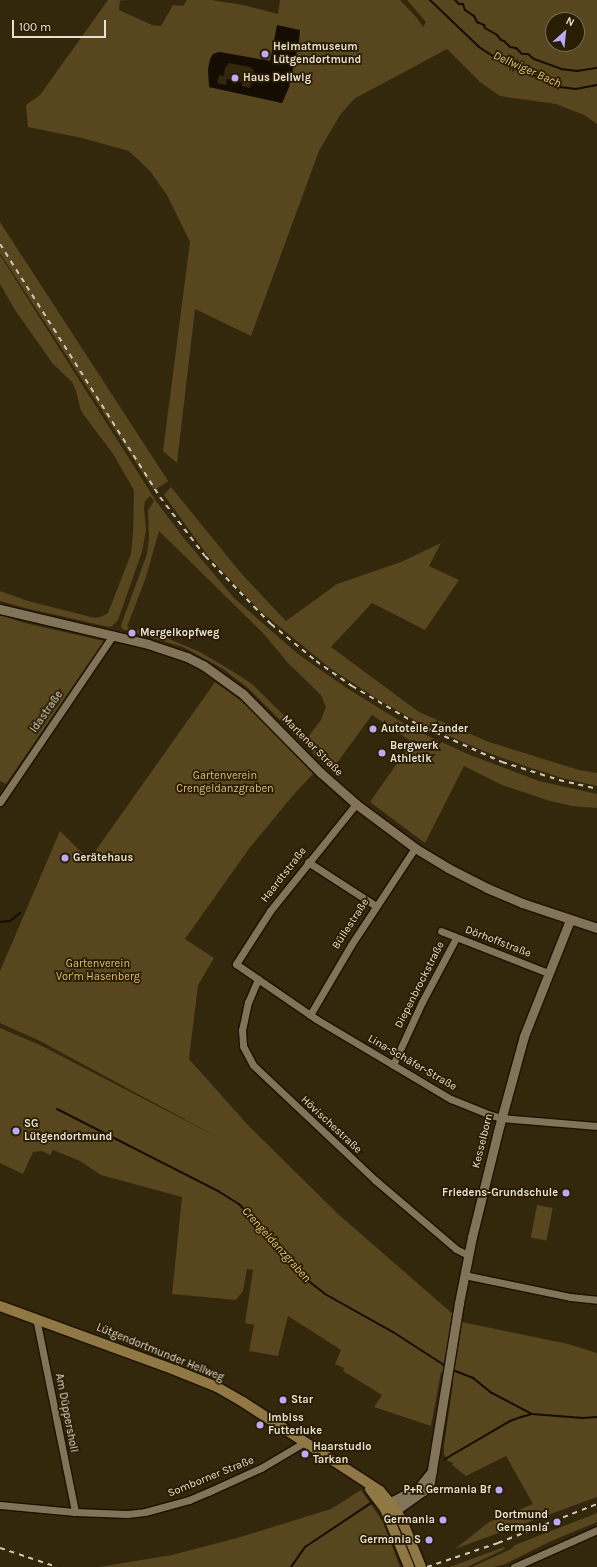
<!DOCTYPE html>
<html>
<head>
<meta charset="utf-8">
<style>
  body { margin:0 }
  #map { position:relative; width:597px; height:1567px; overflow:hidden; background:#33270c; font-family:Karla,sans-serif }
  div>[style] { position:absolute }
  .green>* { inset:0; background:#58461e; transform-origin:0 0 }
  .water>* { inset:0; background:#150d01 }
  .stream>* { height:2px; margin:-1px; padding:0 1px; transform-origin:1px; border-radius:1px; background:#150d01 }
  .roads { filter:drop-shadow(1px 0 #1b0f00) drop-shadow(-1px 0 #1b0f00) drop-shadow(0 1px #1b0f00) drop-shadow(0 -1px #1b0f00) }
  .minor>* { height:7px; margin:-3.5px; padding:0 3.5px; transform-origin:3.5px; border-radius:3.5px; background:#827458 }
  .tertiary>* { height:9px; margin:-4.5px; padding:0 4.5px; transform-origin:4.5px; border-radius:4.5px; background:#827458 }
  .secondary>* { height:10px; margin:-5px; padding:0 5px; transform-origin:5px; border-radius:5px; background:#8f7843 }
  .rail>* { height:2px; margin-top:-1px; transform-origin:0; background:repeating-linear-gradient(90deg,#d1c9b8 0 5px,transparent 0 10px) }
  .dots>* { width:11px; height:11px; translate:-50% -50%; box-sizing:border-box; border:2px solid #291d03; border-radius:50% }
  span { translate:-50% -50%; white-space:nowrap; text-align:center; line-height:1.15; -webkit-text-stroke:3.5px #291d03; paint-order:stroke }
  .poi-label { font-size:11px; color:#e8e0d1; font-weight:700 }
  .left { translate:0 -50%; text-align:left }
  .right { translate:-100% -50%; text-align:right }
  .street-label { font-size:11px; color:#e8e0d1 }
  .park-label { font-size:11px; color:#e9c271 }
  .water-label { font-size:12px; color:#ecc574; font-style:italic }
  .north { position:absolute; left:545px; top:12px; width:40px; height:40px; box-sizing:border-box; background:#291d03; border:1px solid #756b55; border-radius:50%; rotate:27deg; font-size:11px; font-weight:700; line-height:16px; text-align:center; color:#e8e0d1 }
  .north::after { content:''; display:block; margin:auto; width:14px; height:18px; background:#bcaaf6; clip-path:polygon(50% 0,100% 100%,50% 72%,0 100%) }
  .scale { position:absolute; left:12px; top:20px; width:94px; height:18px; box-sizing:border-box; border:2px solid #e8e0d1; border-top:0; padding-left:5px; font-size:12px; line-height:14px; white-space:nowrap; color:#e8e0d1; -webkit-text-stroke:3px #291d03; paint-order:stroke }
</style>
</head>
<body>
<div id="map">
  <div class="green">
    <div style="clip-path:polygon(evenodd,108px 0,120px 0,119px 10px,152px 25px,161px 26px,173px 5px,183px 6px,187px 0,211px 0,243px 5px,278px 14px,280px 0,400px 0,417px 18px,423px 27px,426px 22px,407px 0,597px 0,597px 124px,584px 115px,556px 104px,500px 96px,480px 82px,447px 49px,354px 99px,340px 115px,319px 151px,251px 336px,195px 309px,177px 463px,163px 451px,190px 242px,167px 195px,150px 171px,129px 151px,82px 138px,28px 127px,26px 105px,40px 95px,108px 0,553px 20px,577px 20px,577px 44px,553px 44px,553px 20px,108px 0,219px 52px,270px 61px,289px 87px,282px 103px,209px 87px,213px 54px,219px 52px)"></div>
    <div style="left:0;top:222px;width:309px;height:17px;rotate:57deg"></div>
    <div style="clip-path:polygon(evenodd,0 255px,156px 501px,183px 537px,234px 598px,298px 654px,345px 687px,413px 729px,470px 755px,539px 781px,597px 794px,597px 808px,572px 806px,550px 801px,502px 785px,464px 766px,425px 843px,370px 802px,412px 742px,372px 715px,331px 771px,248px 688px,223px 669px,183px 647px,122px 629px,121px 625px,147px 554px,149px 538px,148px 510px,154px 501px,150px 496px,145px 501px,144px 508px,146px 530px,142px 552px,118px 620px,112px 626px,109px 627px,25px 608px,0 601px,0 591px,28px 601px,95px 618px,101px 617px,108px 613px,131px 554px,133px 533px,134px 490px,113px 454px,81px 411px,76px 391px,72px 382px,53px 364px,15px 310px,0 284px,0 255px,159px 531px,263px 633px,288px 663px,321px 695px,326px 707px,321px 720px,307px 738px,252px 684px,232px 671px,200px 652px,169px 639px,127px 627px,146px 577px,159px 531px)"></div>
    <div style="clip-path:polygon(171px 487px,240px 572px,286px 621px,337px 584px,401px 562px,441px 543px,429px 566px,459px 580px,425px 630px,372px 603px,331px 647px,419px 712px,489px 742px,579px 770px,597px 773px,597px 786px,562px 778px,522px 765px,489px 753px,423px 725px,379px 700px,330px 668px,259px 610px,208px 556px,164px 495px)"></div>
    <div style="clip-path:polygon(0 615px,25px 623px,104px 641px,6px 784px,0 781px)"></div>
    <div style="clip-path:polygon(215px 682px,261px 715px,315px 772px,295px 793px,251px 846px,185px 939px,214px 958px,198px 985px,189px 1059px,246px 1123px,338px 1214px,462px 1322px,568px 1344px,597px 1353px,597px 1497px,455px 1549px,489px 1522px,533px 1504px,506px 1456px,466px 1476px,452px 1465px,453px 1463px,448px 1461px,444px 1455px,444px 1446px,453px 1383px,441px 1372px,431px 1426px,374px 1407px,382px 1395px,343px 1371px,344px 1368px,335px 1364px,341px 1350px,288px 1316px,278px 1356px,249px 1351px,254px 1325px,245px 1323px,253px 1270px,247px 1269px,243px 1291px,236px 1300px,172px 1294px,182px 1197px,101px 1175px,80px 1161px,53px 1150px,50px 1155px,42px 1151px,33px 1152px,23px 1174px,0 1163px,0 1028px,40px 1045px,221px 1139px,40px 1041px,0 1023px,0 971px,60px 831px,89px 860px)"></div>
    <div style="left:537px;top:1205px;width:16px;height:33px;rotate:11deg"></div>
    <div style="clip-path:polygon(361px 1490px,383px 1522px,400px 1567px,99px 1567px,172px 1555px,237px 1538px,331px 1509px)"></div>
    <div style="clip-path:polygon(597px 1513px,597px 1522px,549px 1542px,505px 1564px,494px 1567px,472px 1567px,511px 1549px,515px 1545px)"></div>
    <div style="clip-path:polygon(504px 1547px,505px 1549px,467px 1567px,450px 1567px)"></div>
  </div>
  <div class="water">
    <div style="clip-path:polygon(evenodd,277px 25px,300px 30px,299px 42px,289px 87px,282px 103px,209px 87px,208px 69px,210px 59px,213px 54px,219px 52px,270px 61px,277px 25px,229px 63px,250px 67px,254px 70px,250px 88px,242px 86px,242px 82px,227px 79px,226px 85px,217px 83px,219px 75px,224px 76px,225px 68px,229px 63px)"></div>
  </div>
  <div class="stream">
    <div style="left:430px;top:0;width:68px;rotate:43.8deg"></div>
    <div style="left:479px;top:47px;width:24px;rotate:33deg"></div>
    <div style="left:499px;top:60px;width:67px;rotate:23.9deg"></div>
    <div style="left:560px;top:87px;width:16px;rotate:7deg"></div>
    <div style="left:576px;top:89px;width:21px;rotate:-11deg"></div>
    <div style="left:455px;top:0;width:6px;rotate:45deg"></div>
    <div style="left:459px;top:4px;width:4px"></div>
    <div style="left:463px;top:4px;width:6px;rotate:72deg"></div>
    <div style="left:465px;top:10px;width:11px;rotate:34deg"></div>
    <div style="left:474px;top:16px;width:7px;rotate:63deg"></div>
    <div style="left:477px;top:22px;width:8px;rotate:23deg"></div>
    <div style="left:484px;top:25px;width:3px;rotate:72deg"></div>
    <div style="left:485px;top:28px;width:14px;rotate:30deg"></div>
    <div style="left:497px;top:35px;width:6px;rotate:51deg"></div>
    <div style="left:501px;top:40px;width:3px;rotate:18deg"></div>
    <div style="left:504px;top:41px;width:8px;rotate:45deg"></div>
    <div style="left:510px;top:47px;width:6px;rotate:9deg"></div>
    <div style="left:516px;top:48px;width:8px;rotate:45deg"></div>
    <div style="left:522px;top:54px;width:6px"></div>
    <div style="left:528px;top:54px;width:8px;rotate:40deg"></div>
    <div style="left:534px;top:59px;width:29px;rotate:20deg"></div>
    <div style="left:561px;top:69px;width:16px;rotate:7deg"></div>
    <div style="left:577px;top:71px;width:20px;rotate:-9deg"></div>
    <div style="left:0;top:922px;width:10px;rotate:-6deg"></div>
    <div style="left:10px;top:921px;width:13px;rotate:-39deg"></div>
    <div style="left:57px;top:1109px;width:181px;rotate:27deg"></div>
    <div style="left:218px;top:1191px;width:25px;rotate:32deg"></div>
    <div style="left:239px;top:1204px;width:59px;rotate:46.4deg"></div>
    <div style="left:280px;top:1247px;width:41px;rotate:50.9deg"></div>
    <div style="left:306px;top:1279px;width:24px;rotate:38deg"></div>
    <div style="left:325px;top:1294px;width:78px;rotate:29.2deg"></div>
    <div style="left:393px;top:1332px;width:64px;rotate:32.9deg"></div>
    <div style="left:450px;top:1369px;width:25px;rotate:21deg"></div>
    <div style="left:473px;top:1378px;width:22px;rotate:39deg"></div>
    <div style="left:490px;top:1392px;width:47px;rotate:27.6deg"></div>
    <div style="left:445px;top:1459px;width:75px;rotate:-30.3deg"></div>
    <div style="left:510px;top:1421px;width:12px;rotate:-20deg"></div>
    <div style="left:521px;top:1417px;width:11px;rotate:-15deg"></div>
    <div style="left:532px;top:1414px;width:51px;rotate:4.5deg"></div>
    <div style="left:583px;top:1418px;width:14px;rotate:-4deg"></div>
    <div style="left:291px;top:1567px;width:24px;rotate:-55deg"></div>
    <div style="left:305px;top:1547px;width:79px;rotate:-33.7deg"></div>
  </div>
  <div class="roads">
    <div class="minor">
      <div style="left:0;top:802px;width:202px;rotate:-55.9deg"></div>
      <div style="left:356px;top:804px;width:137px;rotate:128.8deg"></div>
      <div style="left:270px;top:911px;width:63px;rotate:122.7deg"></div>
      <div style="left:236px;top:964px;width:97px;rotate:34.5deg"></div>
      <div style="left:316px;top:1019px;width:157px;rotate:30.7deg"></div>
      <div style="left:451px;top:1099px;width:40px;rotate:22deg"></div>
      <div style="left:488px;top:1114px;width:14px;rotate:17deg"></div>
      <div style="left:501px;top:1118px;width:96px;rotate:4.8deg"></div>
      <div style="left:308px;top:862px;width:81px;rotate:32.9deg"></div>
      <div style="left:441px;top:931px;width:115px;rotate:21.4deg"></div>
      <div style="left:258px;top:979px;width:25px;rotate:113deg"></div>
      <div style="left:248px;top:1002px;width:29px;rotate:102deg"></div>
      <div style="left:242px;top:1030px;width:16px;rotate:86deg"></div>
      <div style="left:243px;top:1046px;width:21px;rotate:62deg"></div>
      <div style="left:253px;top:1065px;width:168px;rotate:43.3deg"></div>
      <div style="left:375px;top:1180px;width:106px;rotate:40.4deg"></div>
      <div style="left:456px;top:1249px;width:13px;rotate:27deg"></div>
      <div style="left:310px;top:1015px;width:81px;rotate:-59.6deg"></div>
      <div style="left:351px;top:945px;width:116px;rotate:-56.6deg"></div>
      <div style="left:393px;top:1065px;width:69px;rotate:-65.3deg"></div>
      <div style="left:422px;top:1002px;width:72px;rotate:-62deg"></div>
      <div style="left:464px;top:1275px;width:108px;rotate:11.7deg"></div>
      <div style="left:570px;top:1297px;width:27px;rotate:6deg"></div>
      <div style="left:36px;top:1318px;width:198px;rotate:78.6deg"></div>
      <div style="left:0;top:1505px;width:75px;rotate:5.3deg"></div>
      <div style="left:75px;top:1512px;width:52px;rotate:2.2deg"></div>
      <div style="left:127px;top:1514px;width:18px;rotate:-6deg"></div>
      <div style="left:145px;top:1512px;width:46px;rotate:-15.3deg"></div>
      <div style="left:189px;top:1500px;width:21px;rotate:-23deg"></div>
      <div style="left:208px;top:1492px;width:58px;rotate:-24.4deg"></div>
      <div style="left:261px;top:1468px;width:51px;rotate:-30.6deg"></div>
      <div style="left:514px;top:1567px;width:91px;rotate:-24deg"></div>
    </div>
    <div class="tertiary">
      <div style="left:0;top:609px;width:152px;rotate:13.3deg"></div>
      <div style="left:148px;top:644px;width:41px;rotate:18.4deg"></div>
      <div style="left:187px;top:657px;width:18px;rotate:27deg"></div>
      <div style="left:203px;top:665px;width:49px;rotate:35.9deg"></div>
      <div style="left:243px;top:694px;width:111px;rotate:45.4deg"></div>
      <div style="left:321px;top:773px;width:47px;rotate:41.5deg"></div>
      <div style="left:356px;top:804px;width:74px;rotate:36.7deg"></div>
      <div style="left:415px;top:848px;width:39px;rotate:31deg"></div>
      <div style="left:448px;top:868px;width:44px;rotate:27.1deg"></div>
      <div style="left:487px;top:888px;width:38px;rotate:23deg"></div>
      <div style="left:522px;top:903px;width:79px;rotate:18.4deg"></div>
      <div style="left:432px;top:1471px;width:22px;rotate:129deg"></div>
      <div style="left:418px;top:1488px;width:31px;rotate:153deg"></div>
      <div style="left:390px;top:1502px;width:9px;rotate:126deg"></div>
      <div style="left:385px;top:1509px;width:11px;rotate:5deg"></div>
      <div style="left:396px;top:1510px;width:33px;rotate:-35deg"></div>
      <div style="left:423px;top:1491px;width:11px;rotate:-52deg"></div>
      <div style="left:430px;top:1482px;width:181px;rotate:-80.8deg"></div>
      <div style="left:459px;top:1303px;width:67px;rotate:-78.9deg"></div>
      <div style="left:472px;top:1237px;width:109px;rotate:-76.2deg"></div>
      <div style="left:498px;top:1131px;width:98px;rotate:-74.7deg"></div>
      <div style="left:524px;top:1036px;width:125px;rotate:-68.4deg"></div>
    </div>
    <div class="secondary">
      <div style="left:0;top:1306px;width:186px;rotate:20.1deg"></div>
      <div style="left:175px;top:1370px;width:45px;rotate:22deg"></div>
      <div style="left:217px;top:1387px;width:30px;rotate:30deg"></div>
      <div style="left:243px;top:1402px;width:163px;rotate:33deg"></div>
      <div style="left:380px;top:1491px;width:25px;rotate:50deg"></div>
      <div style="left:396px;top:1510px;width:17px;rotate:62deg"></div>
      <div style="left:404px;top:1525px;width:45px;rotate:68deg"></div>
      <div style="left:370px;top:1489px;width:25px;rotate:53deg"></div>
      <div style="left:385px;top:1509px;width:63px;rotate:67.5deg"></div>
    </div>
  </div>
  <div class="rail">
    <div style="left:0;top:244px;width:299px;rotate:57.7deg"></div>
    <div style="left:160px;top:497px;width:74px;rotate:52.7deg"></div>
    <div style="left:205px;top:556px;width:95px;rotate:45.9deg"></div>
    <div style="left:271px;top:624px;width:58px;rotate:39.4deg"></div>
    <div style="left:316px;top:661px;width:44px;rotate:34.8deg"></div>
    <div style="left:352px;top:686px;width:75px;rotate:30.3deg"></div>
    <div style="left:417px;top:724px;width:93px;rotate:24.1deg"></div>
    <div style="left:502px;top:762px;width:60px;rotate:17.5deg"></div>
    <div style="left:559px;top:780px;width:39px;rotate:13deg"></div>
    <div style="left:0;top:1548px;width:60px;rotate:18.4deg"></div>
    <div style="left:427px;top:1567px;width:75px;rotate:-18.7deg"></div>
    <div style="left:498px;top:1543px;width:106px;rotate:-21.5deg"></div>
  </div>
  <div class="dots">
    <div style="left:265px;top:54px;background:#bcaaf6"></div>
    <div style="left:235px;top:78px;background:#bcaaf6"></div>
    <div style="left:132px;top:633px;background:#bcaaf6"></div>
    <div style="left:373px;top:729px;background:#bcaaf6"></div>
    <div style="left:382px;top:753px;background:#bcaaf6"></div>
    <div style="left:65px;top:858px;background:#bcaaf6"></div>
    <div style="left:16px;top:1131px;background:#bcaaf6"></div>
    <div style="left:566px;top:1193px;background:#bcaaf6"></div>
    <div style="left:283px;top:1400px;background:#bcaaf6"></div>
    <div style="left:260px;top:1425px;background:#bcaaf6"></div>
    <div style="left:305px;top:1454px;background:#bcaaf6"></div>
    <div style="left:499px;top:1490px;background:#bcaaf6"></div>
    <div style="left:443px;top:1520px;background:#bcaaf6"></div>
    <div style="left:557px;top:1522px;background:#bcaaf6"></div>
    <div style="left:429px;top:1540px;background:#bcaaf6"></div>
  </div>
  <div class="poi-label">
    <span class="left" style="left:273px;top:54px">Heimatmuseum<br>Lütgendortmund</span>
    <span class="left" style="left:243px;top:78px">Haus Dellwig</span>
    <span class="left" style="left:140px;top:633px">Mergelkopfweg</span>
    <span class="left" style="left:381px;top:729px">Autoteile Zander</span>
    <span class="left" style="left:390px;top:753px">Bergwerk<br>Athletik</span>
    <span class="left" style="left:73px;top:858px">Gerätehaus</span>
    <span class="left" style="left:24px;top:1131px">SG<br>Lütgendortmund</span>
    <span class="right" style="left:558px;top:1193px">Friedens-Grundschule</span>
    <span class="left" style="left:291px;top:1400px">Star</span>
    <span class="left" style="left:268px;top:1425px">Imbiss<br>Futterluke</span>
    <span class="left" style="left:313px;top:1454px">Haarstudio<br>Tarkan</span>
    <span class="right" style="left:491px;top:1490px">P+R Germania Bf</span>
    <span class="right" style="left:548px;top:1522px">Dortmund<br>Germania</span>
    <span class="right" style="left:435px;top:1520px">Germania</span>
    <span class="right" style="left:421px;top:1540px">Germania S</span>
  </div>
  <div class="street-label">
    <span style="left:47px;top:712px;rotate:-55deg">Idastraße</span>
    <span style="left:312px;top:746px;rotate:45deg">Martener Straße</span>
    <span style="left:284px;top:875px;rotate:-52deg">Haardtstraße</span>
    <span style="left:351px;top:924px;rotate:-57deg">Büllestraße</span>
    <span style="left:498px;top:942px;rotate:21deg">Dörhoffstraße</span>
    <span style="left:420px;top:985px;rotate:-63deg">Diepenbrockstraße</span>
    <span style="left:412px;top:1063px;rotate:30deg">Lina-Schäfer-Straße</span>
    <span style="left:331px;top:1125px;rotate:43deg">Hövischestraße</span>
    <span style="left:483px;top:1141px;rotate:-76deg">Kesselborn</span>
    <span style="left:160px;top:1353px;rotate:22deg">Lütgendortmunder Hellweg</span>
    <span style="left:66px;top:1413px;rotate:79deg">Am Düppersholl</span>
    <span style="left:211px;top:1477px;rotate:-22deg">Somborner Straße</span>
  </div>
  <div class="park-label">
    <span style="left:225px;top:783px">Gartenverein<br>Crengeldanzgraben</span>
    <span style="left:98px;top:971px">Gartenverein<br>Vor'm Hasenberg</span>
  </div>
  <div class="water-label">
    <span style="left:527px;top:70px;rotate:24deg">Dellwiger Bach</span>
    <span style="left:276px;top:1245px;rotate:48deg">Crengeldanzgraben</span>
  </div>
  <div class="north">N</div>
  <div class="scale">100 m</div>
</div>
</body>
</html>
